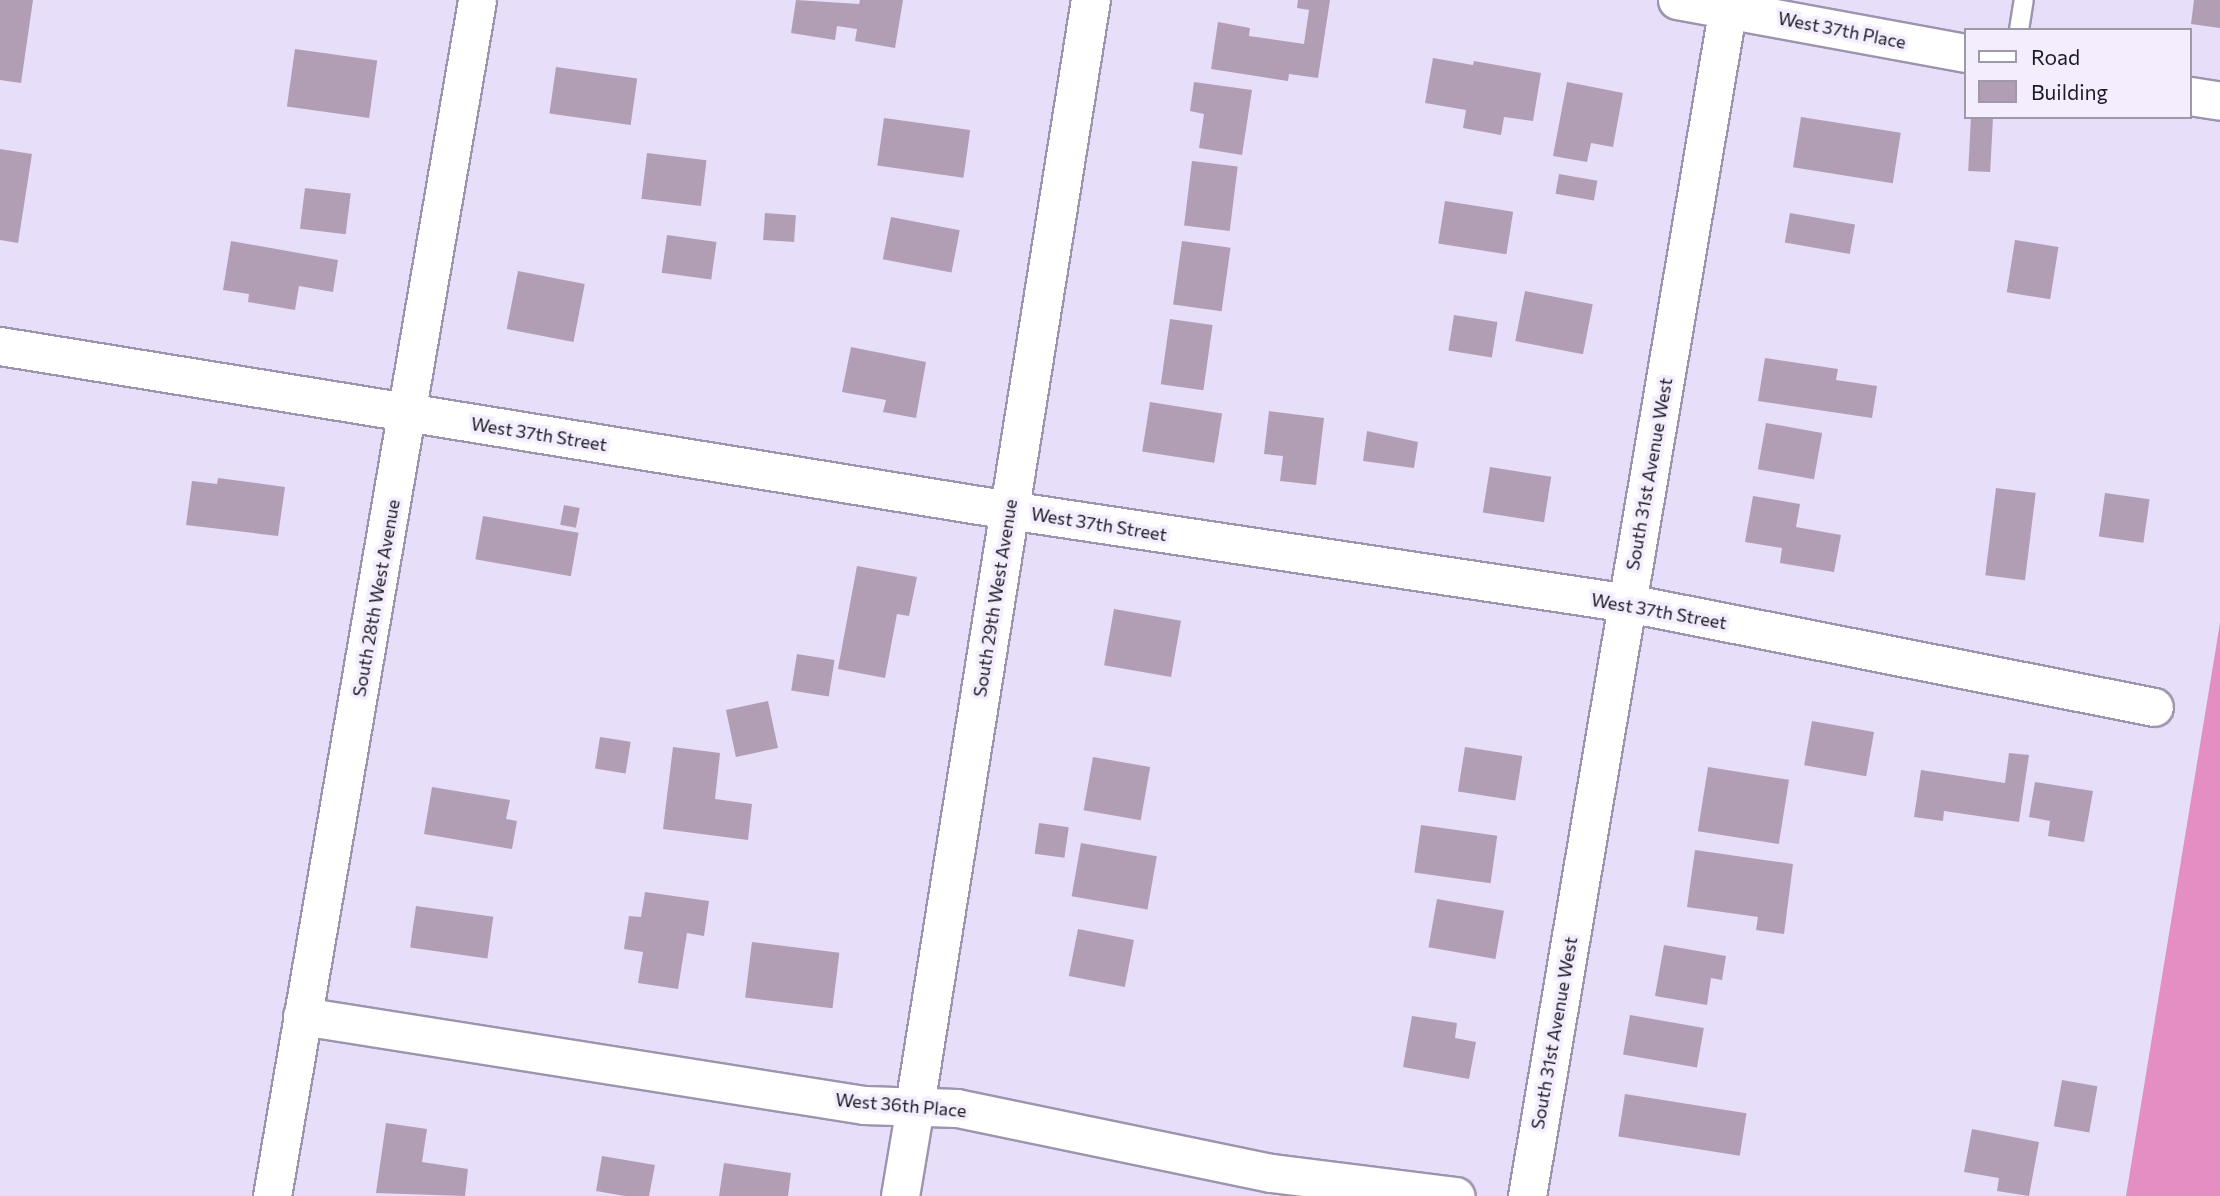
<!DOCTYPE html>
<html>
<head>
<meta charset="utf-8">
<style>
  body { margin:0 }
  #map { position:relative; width:2220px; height:1196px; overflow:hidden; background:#e7def9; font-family:Commissioner,sans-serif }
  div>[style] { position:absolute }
  .forest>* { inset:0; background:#e48ec3 }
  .building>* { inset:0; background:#b29eb4; transform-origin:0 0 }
  .roads { filter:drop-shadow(2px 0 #9d94ad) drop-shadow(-2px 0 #9d94ad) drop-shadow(0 2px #9d94ad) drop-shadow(0 -2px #9d94ad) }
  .lane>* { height:18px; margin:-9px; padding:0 9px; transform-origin:9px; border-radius:9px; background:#fff }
  .street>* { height:37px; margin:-18.5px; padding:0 18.5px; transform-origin:18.5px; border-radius:18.5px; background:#fff }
  .secondary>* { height:38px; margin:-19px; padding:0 19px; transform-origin:19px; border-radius:19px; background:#fff }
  span { translate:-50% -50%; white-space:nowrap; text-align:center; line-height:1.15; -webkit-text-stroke:7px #f3edfe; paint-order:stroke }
  .street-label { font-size:18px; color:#1d1a23 }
  .legend { position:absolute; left:1964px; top:28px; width:228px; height:91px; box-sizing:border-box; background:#f3edfe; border:2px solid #9d99a6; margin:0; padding:9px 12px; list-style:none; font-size:21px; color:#1d1a23 }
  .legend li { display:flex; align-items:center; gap:14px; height:35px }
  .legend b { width:35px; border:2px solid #9d99a6 }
</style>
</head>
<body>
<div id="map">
  <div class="forest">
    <div style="clip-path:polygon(2220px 623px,2220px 1196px,2126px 1196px)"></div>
  </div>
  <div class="building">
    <div style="clip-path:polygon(0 0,33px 0,21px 83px,0 80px)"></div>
    <div style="clip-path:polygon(796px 0,859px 4px,860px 0,903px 0,895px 48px,855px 41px,857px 29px,837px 26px,835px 40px,791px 33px)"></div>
    <div style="clip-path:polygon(1298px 0,1330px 0,1318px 78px,1289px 74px,1288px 81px,1211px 69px,1218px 22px,1250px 28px,1249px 36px,1304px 44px,1309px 10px,1297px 8px)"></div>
    <div style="clip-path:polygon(2194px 0,2220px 0,2220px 28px,2191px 24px)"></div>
    <div style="left:295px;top:49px;width:83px;height:58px;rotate:8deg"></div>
    <div style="clip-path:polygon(1433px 58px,1473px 65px,1474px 61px,1541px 73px,1533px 121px,1504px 117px,1501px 135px,1463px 128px,1466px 110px,1425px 103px)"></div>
    <div style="left:556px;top:67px;width:82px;height:47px;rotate:8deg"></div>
    <div style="clip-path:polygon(1194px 82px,1252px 90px,1242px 155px,1199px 148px,1204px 114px,1190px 111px)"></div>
    <div style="clip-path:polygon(1567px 82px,1623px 93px,1613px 147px,1591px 143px,1587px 162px,1553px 156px)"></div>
    <div style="left:1801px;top:117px;width:101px;height:51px;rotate:9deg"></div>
    <div style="left:1971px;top:117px;width:22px;height:54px;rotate:3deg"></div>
    <div style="left:884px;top:118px;width:87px;height:48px;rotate:8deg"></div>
    <div style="clip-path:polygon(0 149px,32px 154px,18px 243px,0 240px)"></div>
    <div style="left:647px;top:153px;width:60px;height:46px;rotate:7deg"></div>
    <div style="left:1192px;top:161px;width:46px;height:65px;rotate:7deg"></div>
    <div style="left:1559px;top:174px;width:39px;height:20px;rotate:10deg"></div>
    <div style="left:305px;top:188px;width:46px;height:41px;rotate:7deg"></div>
    <div style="left:1445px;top:201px;width:69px;height:43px;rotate:9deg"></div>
    <div style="left:765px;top:213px;width:31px;height:27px;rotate:4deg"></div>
    <div style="left:1790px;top:213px;width:66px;height:30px;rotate:10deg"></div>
    <div style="left:891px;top:217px;width:70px;height:43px;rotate:11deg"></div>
    <div style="left:667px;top:235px;width:50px;height:38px;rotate:8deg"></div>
    <div style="left:2015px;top:240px;width:44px;height:53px;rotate:9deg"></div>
    <div style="clip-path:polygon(231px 241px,338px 260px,333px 292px,299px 286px,295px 310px,248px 302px,249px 294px,223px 290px)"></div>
    <div style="left:1182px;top:241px;width:49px;height:64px;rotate:8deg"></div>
    <div style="left:518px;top:271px;width:68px;height:59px;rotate:11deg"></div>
    <div style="left:1525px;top:291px;width:69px;height:51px;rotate:11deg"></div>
    <div style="left:1454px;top:315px;width:44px;height:36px;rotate:9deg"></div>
    <div style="left:1170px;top:319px;width:43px;height:66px;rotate:8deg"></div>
    <div style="clip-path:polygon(851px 347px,926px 362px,916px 418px,883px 412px,886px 400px,842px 392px)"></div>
    <div style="clip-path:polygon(1765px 358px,1838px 369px,1836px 380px,1877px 386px,1872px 418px,1758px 401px)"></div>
    <div style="left:1150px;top:402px;width:73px;height:50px;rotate:9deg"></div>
    <div style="clip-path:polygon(1269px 411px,1324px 418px,1316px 485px,1280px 481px,1283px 456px,1264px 454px)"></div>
    <div style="left:1766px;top:423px;width:57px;height:47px;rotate:10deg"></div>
    <div style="clip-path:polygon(1367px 431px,1418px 442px,1414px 468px,1363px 461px)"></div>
    <div style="left:1490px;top:467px;width:62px;height:46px;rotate:9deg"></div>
    <div style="clip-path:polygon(218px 478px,285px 487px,278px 536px,186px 525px,192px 481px,217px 484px)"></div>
    <div style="left:1996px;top:488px;width:40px;height:88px;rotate:7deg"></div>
    <div style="left:2105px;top:493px;width:45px;height:44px;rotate:8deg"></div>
    <div style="clip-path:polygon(1753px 496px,1800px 504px,1796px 527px,1841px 535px,1834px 572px,1780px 563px,1782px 548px,1745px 542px)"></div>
    <div style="left:564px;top:505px;width:16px;height:20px;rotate:11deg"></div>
    <div style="left:483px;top:516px;width:97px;height:44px;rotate:10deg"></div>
    <div style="clip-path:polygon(857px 566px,917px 577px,909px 616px,897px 614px,885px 678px,838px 669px)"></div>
    <div style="left:1114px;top:609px;width:68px;height:57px;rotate:10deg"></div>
    <div style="left:797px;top:654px;width:38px;height:37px;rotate:9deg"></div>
    <div style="left:768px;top:701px;width:48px;height:43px;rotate:78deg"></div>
    <div style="left:1812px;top:721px;width:63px;height:45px;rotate:10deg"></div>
    <div style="left:600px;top:737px;width:31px;height:32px;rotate:9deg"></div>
    <div style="clip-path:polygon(673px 747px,720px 753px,715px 799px,752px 804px,748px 840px,663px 829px)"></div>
    <div style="left:1465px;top:747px;width:58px;height:45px;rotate:9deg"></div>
    <div style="clip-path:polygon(2009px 753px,2029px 755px,2019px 822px,1944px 811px,1943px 821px,1914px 817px,1921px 770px,2005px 783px)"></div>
    <div style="left:1093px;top:757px;width:58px;height:54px;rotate:10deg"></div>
    <div style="left:1708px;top:767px;width:82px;height:65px;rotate:9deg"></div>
    <div style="clip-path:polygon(2035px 782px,2093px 791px,2084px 842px,2048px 836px,2050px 821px,2029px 817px)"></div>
    <div style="clip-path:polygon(432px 787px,510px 800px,506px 819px,517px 821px,512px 849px,424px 834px)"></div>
    <div style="left:1039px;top:823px;width:30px;height:31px;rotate:8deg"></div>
    <div style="left:1421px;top:825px;width:77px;height:48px;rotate:8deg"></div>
    <div style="left:1081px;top:843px;width:77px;height:54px;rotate:10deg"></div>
    <div style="clip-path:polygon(1695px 850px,1793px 864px,1784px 934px,1756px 930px,1758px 917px,1687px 907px)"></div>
    <div style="clip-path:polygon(645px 892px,709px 901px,704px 936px,687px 933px,678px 989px,638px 983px,643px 952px,624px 949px,629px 916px,641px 917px)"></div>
    <div style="left:1437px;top:899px;width:68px;height:49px;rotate:10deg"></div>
    <div style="left:416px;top:906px;width:78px;height:42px;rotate:8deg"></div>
    <div style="left:1078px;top:929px;width:57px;height:48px;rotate:11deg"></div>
    <div style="left:752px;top:942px;width:88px;height:56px;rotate:7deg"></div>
    <div style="clip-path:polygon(1664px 945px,1726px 956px,1722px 980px,1711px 978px,1707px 1005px,1655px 996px)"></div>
    <div style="left:1630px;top:1015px;width:75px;height:40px;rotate:10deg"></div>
    <div style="clip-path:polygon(1412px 1016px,1457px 1023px,1455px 1038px,1476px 1042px,1469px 1079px,1403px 1067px)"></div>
    <div style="left:2062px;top:1080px;width:36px;height:47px;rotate:10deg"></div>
    <div style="left:1625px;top:1094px;width:123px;height:43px;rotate:9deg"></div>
    <div style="clip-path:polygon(386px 1123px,427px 1129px,422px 1162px,468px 1169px,465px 1196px,376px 1193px)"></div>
    <div style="clip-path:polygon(1972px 1129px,2039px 1142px,2029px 1196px,1997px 1191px,1999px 1178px,1964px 1172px)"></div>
    <div style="clip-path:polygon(602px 1156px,655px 1165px,649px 1196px,625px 1196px,596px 1191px)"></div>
    <div style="clip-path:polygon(724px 1163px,791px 1173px,788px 1196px,719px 1196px)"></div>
  </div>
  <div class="roads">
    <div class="lane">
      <div style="left:2019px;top:30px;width:30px;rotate:-81deg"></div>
    </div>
    <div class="street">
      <div style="left:1677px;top:0;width:294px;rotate:10.4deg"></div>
      <div style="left:2190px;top:96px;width:30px;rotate:9deg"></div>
      <div style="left:0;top:346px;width:1022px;rotate:9.23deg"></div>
      <div style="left:1009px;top:510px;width:626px;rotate:8.54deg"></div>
      <div style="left:1628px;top:603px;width:536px;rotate:11.18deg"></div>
      <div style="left:302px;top:1016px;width:569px;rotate:9deg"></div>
      <div style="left:864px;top:1105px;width:93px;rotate:1.8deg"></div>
      <div style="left:957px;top:1108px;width:321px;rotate:11.7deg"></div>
      <div style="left:1271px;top:1173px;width:186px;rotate:7.1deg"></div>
      <div style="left:272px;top:1196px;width:1213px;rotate:-80.27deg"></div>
      <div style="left:900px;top:1196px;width:91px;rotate:-80.5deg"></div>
      <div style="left:1527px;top:1196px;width:1213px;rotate:-80.41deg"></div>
    </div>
    <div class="secondary">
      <div style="left:915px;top:1106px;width:1120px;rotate:-80.96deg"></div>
    </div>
  </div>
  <div class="street-label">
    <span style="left:1842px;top:30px;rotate:11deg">West 37th Place</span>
    <span style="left:539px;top:434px;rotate:9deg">West 37th Street</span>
    <span style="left:1649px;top:474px;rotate:-80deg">South 31st Avenue West</span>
    <span style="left:1099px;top:524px;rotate:9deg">West 37th Street</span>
    <span style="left:376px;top:598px;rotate:-80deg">South 28th West Avenue</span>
    <span style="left:995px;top:598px;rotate:-81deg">South 29th West Avenue</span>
    <span style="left:1659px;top:611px;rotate:10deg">West 37th Street</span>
    <span style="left:1554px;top:1033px;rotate:-80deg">South 31st Avenue West</span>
    <span style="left:901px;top:1105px;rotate:5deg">West 36th Place</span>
  </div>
  <ul class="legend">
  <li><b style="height:9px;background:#fff"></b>Road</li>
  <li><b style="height:19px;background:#b29eb4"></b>Building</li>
  </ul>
</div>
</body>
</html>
